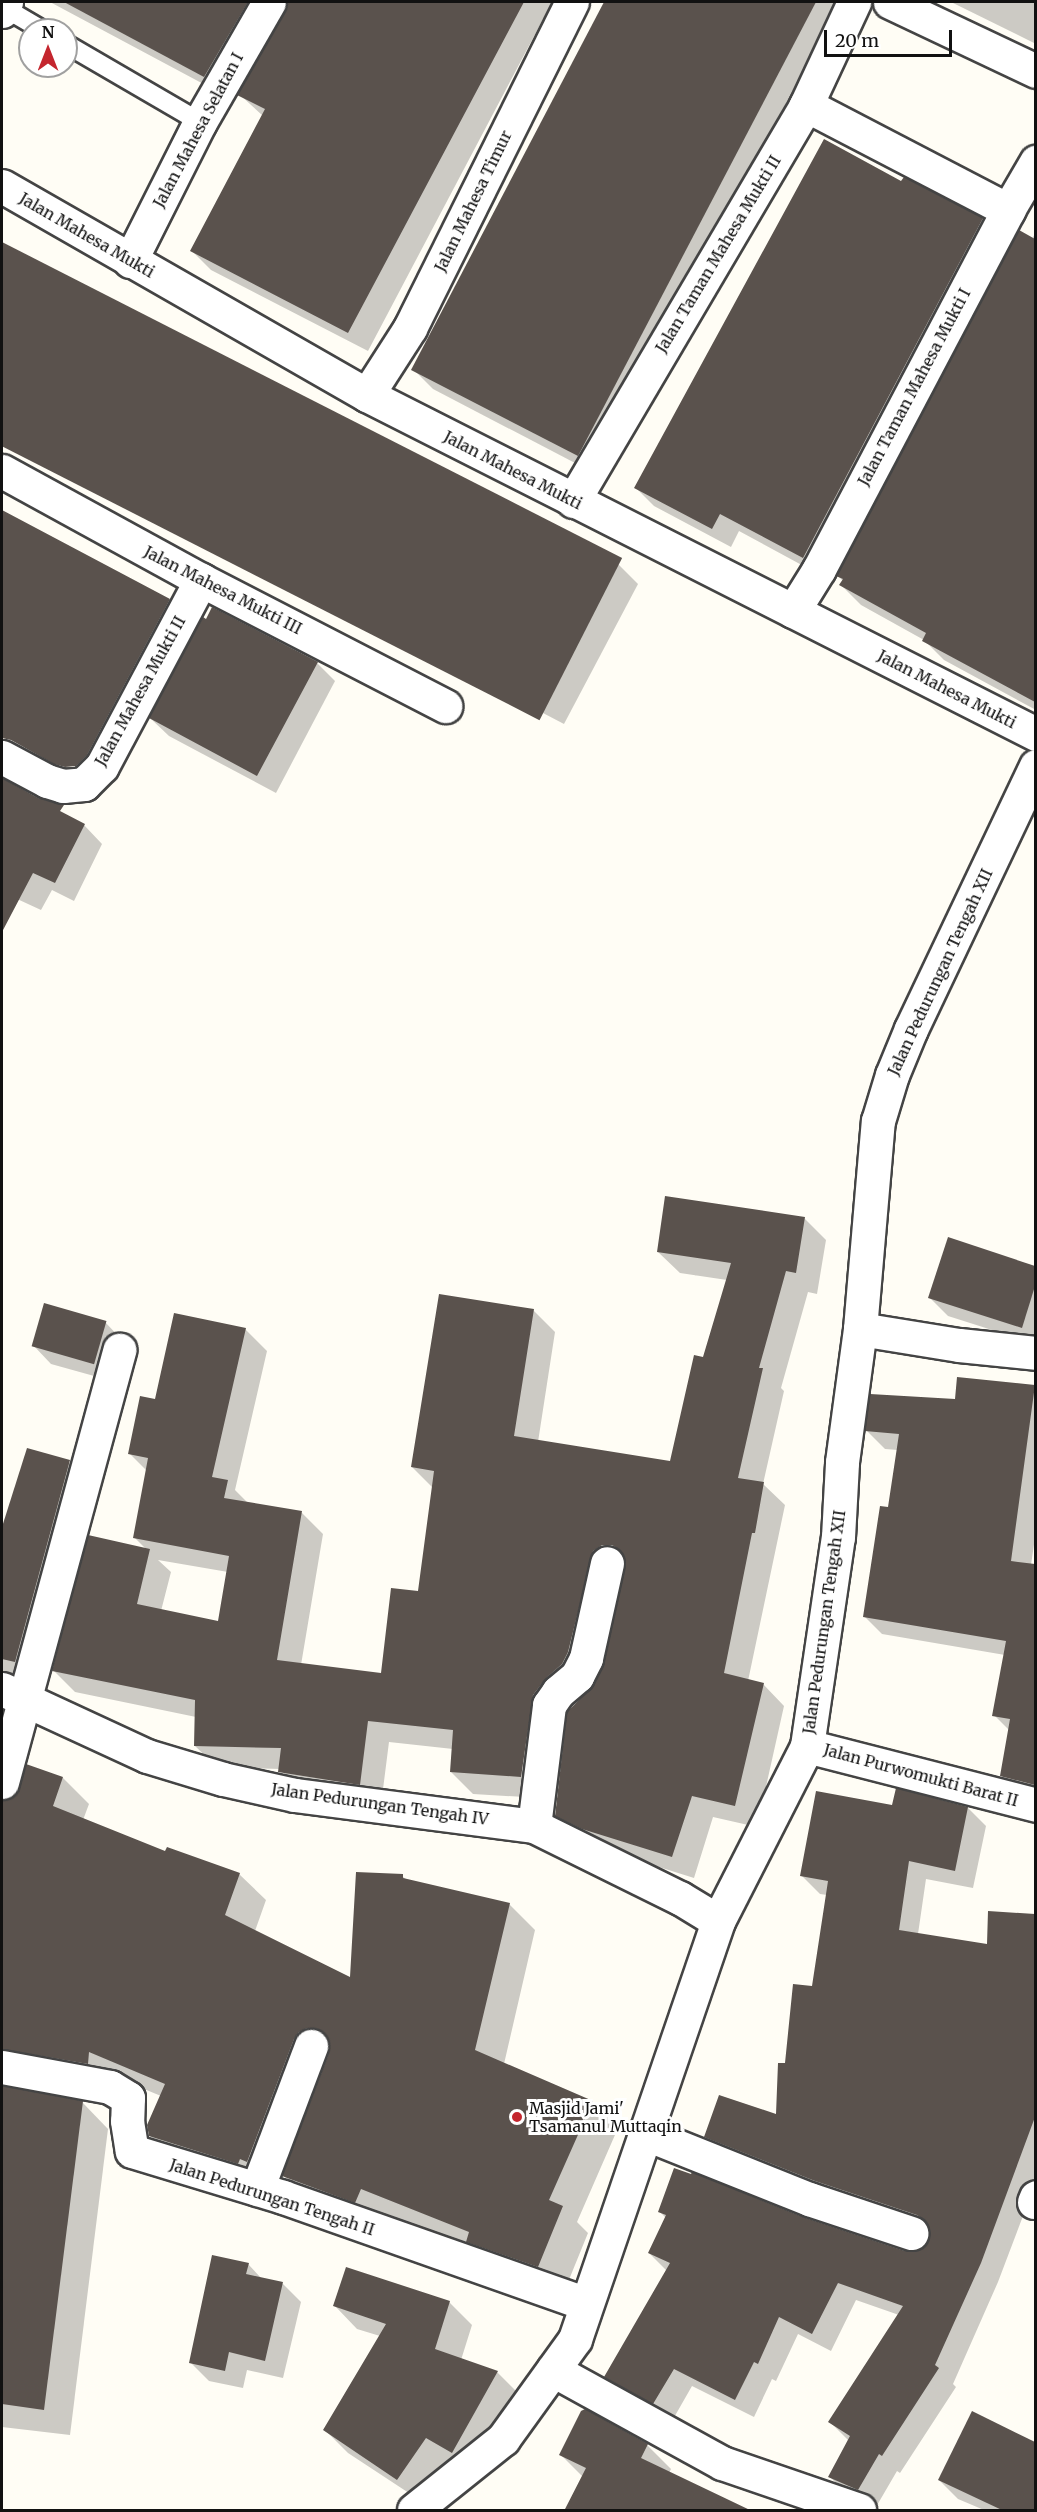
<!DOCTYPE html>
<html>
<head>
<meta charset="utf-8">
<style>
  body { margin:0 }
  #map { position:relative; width:1037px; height:2512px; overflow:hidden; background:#fffdf5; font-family:Merriweather,serif }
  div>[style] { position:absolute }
  .shadow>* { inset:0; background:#0003 }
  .building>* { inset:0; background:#5a524d; transform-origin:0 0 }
  .roads { filter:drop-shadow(2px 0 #444) drop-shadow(-2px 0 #444) drop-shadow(0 2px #444) drop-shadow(0 -2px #444) }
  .lane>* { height:18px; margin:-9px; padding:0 9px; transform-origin:9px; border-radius:9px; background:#fff }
  .street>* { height:33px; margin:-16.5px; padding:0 16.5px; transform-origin:16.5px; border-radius:16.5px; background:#fff }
  .dots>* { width:16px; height:16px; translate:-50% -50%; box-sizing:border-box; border:3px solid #fff; border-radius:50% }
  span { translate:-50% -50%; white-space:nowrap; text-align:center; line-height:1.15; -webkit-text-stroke:6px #fff; paint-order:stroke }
  .street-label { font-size:16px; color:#111 }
  .poi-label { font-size:16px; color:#111 }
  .left { translate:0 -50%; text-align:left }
  .frame { position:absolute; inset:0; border:3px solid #111; pointer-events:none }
  .north { position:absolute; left:18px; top:18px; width:60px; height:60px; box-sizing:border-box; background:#fff; border:2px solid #a0a0a0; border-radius:50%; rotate:0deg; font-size:16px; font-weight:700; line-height:24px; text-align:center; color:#111 }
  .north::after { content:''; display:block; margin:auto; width:21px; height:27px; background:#c4262e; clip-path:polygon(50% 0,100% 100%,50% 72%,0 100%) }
  .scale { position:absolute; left:824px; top:30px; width:128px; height:27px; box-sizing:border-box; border:3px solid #111; border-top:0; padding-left:8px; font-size:18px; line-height:21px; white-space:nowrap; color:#111; -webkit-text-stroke:4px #fff; paint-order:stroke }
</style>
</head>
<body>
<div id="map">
  <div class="shadow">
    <div style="clip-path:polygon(50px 2px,288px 2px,278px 5px,224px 95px)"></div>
    <div style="clip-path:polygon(289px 2px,552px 2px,368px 351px,211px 270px,192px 251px,263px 116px,239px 94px,287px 11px)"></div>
    <div style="clip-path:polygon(606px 2px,846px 2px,598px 475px,433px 389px,413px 369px)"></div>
    <div style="clip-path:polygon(951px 2px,1036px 2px,1036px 44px)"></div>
    <div style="clip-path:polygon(902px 183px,982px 219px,1000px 237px,822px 576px,739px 531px,731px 547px,654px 506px,636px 488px)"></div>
    <div style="clip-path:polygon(1036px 232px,1036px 710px,944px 660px,924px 640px,861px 605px,841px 585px,843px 581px,838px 576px)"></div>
    <div style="clip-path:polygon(2px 243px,619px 565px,638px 584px,564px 724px,2px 431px)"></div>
    <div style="clip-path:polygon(2px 511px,169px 600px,187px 619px,101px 776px,2px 723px)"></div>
    <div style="clip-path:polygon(207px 621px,317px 663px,335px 681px,276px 793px,169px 736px,150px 718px)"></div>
    <div style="clip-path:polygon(2px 784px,84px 825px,102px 844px,74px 901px,52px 890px,41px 910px,2px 892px)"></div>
    <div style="clip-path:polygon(evenodd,804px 1218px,826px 1240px,817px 1294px,808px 1292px,781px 1388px,784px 1391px,763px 1484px,785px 1505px,748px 1681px,763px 1684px,784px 1706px,757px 1827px,713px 1817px,694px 1878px,605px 1850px,579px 1837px,557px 1815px,595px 1686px,604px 1667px,627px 1566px,614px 1572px,567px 1699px,542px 1798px,473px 1794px,451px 1772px,453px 1749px,389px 1742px,381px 1805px,301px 1793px,280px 1769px,217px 1767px,195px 1746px,196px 1717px,75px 1692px,53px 1670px,147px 1550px,135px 1538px,147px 1471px,129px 1453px,156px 1401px,245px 1329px,267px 1351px,235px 1490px,249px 1504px,302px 1513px,323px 1534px,301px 1665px,382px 1674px,420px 1593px,433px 1488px,412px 1467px,533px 1310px,555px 1332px,538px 1442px,671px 1463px,727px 1280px,680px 1273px,658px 1252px,804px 1218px,158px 1560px,228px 1572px,219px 1623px,161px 1611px,171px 1572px,158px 1560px)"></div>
    <div style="clip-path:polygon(949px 1239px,1036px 1267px,1036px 1344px,948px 1316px,930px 1298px)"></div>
    <div style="clip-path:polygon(105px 1322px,123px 1341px,112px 1381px,51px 1364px,33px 1345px)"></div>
    <div style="clip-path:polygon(1034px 1387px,1036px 1531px,1031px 1565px,1036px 1565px,1036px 1797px,1020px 1794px,1002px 1776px,1010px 1731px,994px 1715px,1005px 1655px,882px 1634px,864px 1616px,889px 1509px,898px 1450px,885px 1449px,867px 1431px,956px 1401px)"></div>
    <div style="clip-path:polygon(28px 1449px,69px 1462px,87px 1480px,30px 1690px,2px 1686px,2px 1539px)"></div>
    <div style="clip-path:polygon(2px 1754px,18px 1771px,12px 1798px,63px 1778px,89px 1804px,83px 1820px,166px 1853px,239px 1874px,266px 1900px,255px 1931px,351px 1980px,402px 1876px,407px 1880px,509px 1904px,535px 1930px,504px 2064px,592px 2102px,618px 2128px,577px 2222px,588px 2233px,564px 2292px,476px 2250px,387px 2214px,381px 2228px,310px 2202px,284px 2176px,329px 2056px,319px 2065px,273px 2187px,176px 2162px,150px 2136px,161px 2096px,115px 2077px,53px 2078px,27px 2052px,37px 2002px,2px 1997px)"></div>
    <div style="clip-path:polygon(893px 1806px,968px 1808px,986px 1826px,973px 1888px,926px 1879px,918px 1934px,988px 1945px,990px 1913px,1036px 1915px,1036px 2209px,1026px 2208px,998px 2282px,953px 2384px,956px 2387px,900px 2473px,897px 2471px,876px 2507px,848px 2495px,830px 2477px,848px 2440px,830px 2422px,899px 2315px,856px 2300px,831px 2351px,798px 2334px,776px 2381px,772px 2379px,754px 2417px,692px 2386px,672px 2421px,624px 2394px,606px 2376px,667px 2271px,649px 2253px,666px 2218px,660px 2212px,803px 2218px,905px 2252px,914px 2253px,924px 2249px,930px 2239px,931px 2231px,835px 2199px,724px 2155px,706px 2136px,777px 2116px,786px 2065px,813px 1988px,827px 1895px,820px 1894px,802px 1876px)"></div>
    <div style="clip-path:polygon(2px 2096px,82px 2102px,108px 2129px,70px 2435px,2px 2427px)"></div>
    <div style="clip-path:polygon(248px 2264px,262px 2279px,283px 2284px,301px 2302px,283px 2378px,247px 2370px,243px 2388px,209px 2381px,190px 2362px)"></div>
    <div style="clip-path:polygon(449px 2302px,472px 2325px,461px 2360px,497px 2372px,520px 2395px,475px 2474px,449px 2459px,421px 2501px,348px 2453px,325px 2430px,380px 2336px,357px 2329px,335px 2306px)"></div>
    <div style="clip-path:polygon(585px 2411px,647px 2445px,671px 2469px,669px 2473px,583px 2477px,561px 2455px)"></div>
    <div style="clip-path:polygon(965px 2428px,1036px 2456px,1036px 2510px,984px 2510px,958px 2499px,939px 2480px)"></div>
  </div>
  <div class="building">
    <div style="clip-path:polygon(64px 2px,248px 2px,204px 77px)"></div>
    <div style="clip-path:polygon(288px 2px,524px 2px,348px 333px,190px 251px,265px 109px,237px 95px,285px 11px)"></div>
    <div style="clip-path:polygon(604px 2px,816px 2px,578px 456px,411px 370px)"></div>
    <div style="clip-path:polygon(824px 139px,901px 181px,904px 177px,983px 218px,803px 558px,720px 514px,712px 529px,634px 488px)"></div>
    <div style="clip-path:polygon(1019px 230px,1035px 239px,1035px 702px,922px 641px,926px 633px,839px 585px,843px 579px,836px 576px)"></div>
    <div style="left:2px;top:242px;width:696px;height:182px;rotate:27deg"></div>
    <div style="clip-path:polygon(2px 510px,170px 599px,87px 755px,76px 766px,65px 767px,54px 764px,11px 740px,2px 738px)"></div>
    <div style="clip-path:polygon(212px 607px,318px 662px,257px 776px,149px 718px,203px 617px,206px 619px)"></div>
    <div style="clip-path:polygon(2px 778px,38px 798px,64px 805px,60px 811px,85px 824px,55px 883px,33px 873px,2px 932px)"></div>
    <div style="clip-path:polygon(665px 1196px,805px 1217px,796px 1273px,786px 1271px,759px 1368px,763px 1368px,738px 1478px,764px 1482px,755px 1533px,752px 1533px,724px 1673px,764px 1683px,735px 1806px,692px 1796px,672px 1857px,582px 1829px,555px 1816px,567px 1712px,594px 1685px,603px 1666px,625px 1567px,625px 1557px,619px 1549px,612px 1545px,602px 1545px,593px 1551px,568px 1652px,562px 1664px,546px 1678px,533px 1695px,521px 1777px,450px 1772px,453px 1730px,368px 1721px,360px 1785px,278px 1772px,281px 1748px,194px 1746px,195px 1700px,52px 1671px,88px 1535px,150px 1549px,137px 1604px,218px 1621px,229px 1556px,133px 1538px,148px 1458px,128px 1454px,140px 1396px,155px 1399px,174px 1313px,246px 1328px,212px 1477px,228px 1480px,224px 1498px,302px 1511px,277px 1660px,381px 1673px,391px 1588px,418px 1591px,434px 1471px,411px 1467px,439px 1294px,534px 1309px,514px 1436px,670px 1461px,694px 1355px,703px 1357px,731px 1263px,657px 1252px)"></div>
    <div style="clip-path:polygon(948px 1237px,1035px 1266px,1035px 1286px,1022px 1328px,928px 1298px)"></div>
    <div style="left:44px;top:1303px;width:65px;height:45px;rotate:16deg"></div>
    <div style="clip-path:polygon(957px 1377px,1035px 1385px,1011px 1561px,1035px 1564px,1035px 1785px,1000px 1776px,1010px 1719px,992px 1716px,1006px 1641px,863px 1617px,880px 1506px,888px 1507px,899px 1434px,865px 1431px,870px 1394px,955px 1399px)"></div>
    <div style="clip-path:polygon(27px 1448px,70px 1460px,15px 1662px,2px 1659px,2px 1527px)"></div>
    <div style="clip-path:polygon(26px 1764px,63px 1777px,53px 1806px,165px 1851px,167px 1847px,240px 1873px,225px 1915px,350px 1977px,356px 1872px,403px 1874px,403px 1878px,510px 1903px,475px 2050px,593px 2101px,549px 2200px,563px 2206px,538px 2267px,466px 2242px,469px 2232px,361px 2189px,355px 2203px,282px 2176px,329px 2053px,329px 2042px,325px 2034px,318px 2029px,307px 2028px,299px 2032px,294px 2039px,247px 2162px,240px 2159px,238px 2164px,149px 2136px,147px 2125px,165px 2084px,89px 2052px,88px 2064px,2px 2049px,2px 1800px,16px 1795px)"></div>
    <div style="clip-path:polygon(896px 1788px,968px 1807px,955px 1871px,909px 1861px,899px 1930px,987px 1944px,988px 1911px,1035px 1914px,1035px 2117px,981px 2263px,935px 2365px,939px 2368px,882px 2456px,879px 2454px,858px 2490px,828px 2477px,850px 2436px,828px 2422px,903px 2306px,838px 2283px,812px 2334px,779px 2317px,758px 2364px,754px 2362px,735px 2400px,674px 2369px,653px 2404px,604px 2377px,670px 2263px,648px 2253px,666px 2215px,658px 2212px,674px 2168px,691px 2174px,692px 2172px,803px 2217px,905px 2251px,915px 2251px,923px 2247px,929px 2239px,929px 2229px,925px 2220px,917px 2215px,815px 2181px,704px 2137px,719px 2095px,776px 2114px,778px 2063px,785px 2063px,793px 1984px,812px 1986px,828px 1881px,800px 1876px,816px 1791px,892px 1805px)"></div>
    <div style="clip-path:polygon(2px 2086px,83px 2101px,44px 2410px,2px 2404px)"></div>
    <div style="clip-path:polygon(212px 2255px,249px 2263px,246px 2274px,283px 2282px,265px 2361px,229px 2352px,225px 2371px,189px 2363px)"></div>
    <div style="clip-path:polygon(346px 2267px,450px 2301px,435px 2349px,498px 2371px,452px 2453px,426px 2438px,397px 2480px,323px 2430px,386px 2324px,333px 2306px)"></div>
    <div style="clip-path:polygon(585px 2409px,648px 2444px,641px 2458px,752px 2511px,564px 2511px,586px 2468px,559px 2455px,581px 2411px)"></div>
    <div style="clip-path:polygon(972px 2411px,1035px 2442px,1035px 2511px,1004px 2511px,938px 2480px)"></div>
  </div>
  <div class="roads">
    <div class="lane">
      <div style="left:3px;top:7px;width:45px;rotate:30.5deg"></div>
      <div style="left:66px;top:44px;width:155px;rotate:30.2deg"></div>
    </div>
    <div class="street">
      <div style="left:890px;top:2px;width:161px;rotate:25.3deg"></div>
      <div style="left:2px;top:11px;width:10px;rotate:-66deg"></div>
      <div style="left:806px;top:105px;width:228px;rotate:27.5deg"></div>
      <div style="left:2px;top:186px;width:421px;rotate:29.8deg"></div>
      <div style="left:367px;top:395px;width:750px;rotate:26.87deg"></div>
      <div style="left:130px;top:261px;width:156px;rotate:-63.3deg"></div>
      <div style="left:200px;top:122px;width:138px;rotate:-60.1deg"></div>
      <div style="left:367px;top:395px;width:80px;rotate:-57.3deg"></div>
      <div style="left:410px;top:328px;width:364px;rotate:-63.6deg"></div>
      <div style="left:2px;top:471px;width:227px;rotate:28.7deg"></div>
      <div style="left:201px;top:580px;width:275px;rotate:27.3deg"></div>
      <div style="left:573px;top:501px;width:459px;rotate:-59.5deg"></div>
      <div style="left:806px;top:105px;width:114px;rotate:-65deg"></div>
      <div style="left:793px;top:611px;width:49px;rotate:-58.2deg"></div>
      <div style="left:819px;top:569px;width:406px;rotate:-62.2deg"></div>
      <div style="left:1008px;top:210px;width:56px;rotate:-59.7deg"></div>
      <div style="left:2px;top:757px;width:51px;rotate:28.1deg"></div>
      <div style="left:47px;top:781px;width:17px;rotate:17deg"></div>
      <div style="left:63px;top:786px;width:21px;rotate:-5deg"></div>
      <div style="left:84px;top:784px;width:25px;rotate:-45deg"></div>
      <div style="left:102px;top:766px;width:211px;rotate:-62deg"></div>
      <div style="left:860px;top:1329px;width:100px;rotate:9.2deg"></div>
      <div style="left:959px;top:1345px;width:77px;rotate:5.9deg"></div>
      <div style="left:2px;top:1689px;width:160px;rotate:24.8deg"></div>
      <div style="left:147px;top:1756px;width:79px;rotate:16.8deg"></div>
      <div style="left:223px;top:1779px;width:74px;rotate:12.5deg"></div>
      <div style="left:295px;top:1795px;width:241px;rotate:7.4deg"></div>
      <div style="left:534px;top:1826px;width:163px;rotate:26.3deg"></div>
      <div style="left:680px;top:1898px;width:44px;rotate:31.2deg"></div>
      <div style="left:807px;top:1746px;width:236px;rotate:14.4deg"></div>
      <div style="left:2px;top:1782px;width:448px;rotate:-74.8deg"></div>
      <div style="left:534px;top:1826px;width:122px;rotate:-82.9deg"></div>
      <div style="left:549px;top:1705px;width:16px;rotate:-55deg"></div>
      <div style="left:558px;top:1692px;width:25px;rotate:-40deg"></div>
      <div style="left:577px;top:1676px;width:20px;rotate:-63deg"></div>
      <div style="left:586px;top:1658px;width:97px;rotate:-77.5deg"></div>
      <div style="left:2px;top:2067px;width:110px;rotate:10.5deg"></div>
      <div style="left:110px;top:2087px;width:21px;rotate:31deg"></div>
      <div style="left:128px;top:2098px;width:23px;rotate:92deg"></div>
      <div style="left:127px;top:2121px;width:30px;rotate:81deg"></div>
      <div style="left:132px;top:2151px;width:158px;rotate:16.9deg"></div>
      <div style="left:283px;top:2197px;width:321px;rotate:19.4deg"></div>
      <div style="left:644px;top:2133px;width:178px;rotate:21.8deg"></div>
      <div style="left:809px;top:2199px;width:108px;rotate:18.4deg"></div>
      <div style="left:257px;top:2189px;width:153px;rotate:-69.3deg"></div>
      <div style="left:1034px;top:2202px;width:5px;rotate:-68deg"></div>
      <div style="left:553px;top:2370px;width:193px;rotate:28.8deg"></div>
      <div style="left:722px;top:2463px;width:145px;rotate:18.9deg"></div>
      <div style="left:414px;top:2510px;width:114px;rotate:-38.6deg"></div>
      <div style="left:503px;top:2439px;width:123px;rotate:-54.2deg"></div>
      <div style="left:575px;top:2339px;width:442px;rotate:-71.1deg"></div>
      <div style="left:718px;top:1921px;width:196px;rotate:-63deg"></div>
      <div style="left:807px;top:1746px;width:211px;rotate:-81.6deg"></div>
      <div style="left:838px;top:1537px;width:75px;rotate:-86.9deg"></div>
      <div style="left:842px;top:1462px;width:134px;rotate:-82.3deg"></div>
      <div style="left:860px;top:1329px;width:209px;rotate:-85.1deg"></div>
      <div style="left:878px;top:1121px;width:48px;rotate:-73.1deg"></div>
      <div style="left:892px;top:1075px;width:50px;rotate:-67.6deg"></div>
      <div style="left:911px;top:1029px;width:291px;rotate:-64.6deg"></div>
    </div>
  </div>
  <div class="dots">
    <div style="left:517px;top:2117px;background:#c4262e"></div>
  </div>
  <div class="street-label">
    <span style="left:198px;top:130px;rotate:-62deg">Jalan Mahesa Selatan I</span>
    <span style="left:473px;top:201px;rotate:-64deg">Jalan Mahesa Timur</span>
    <span style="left:87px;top:235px;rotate:30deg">Jalan Mahesa Mukti</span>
    <span style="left:718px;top:254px;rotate:-59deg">Jalan Taman Mahesa Mukti II</span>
    <span style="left:914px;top:387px;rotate:-62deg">Jalan Taman Mahesa Mukti I</span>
    <span style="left:513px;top:470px;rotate:27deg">Jalan Mahesa Mukti</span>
    <span style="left:223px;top:590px;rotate:27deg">Jalan Mahesa Mukti III</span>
    <span style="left:947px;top:689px;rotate:27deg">Jalan Mahesa Mukti</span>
    <span style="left:140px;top:691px;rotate:-61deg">Jalan Mahesa Mukti II</span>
    <span style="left:940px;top:972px;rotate:-65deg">Jalan Pedurungan Tengah XII</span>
    <span style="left:824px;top:1622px;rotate:-82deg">Jalan Pedurungan Tengah XII</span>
    <span style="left:921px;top:1775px;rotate:15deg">Jalan Purwomukti Barat II</span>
    <span style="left:380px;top:1804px;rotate:8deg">Jalan Pedurungan Tengah IV</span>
    <span style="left:272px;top:2197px;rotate:18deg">Jalan Pedurungan Tengah II</span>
  </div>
  <div class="poi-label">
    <span class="left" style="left:529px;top:2117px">Masjid Jami'<br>Tsamanul Muttaqin</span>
  </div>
  <div class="frame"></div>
  <div class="north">N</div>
  <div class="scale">20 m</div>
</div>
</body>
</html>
